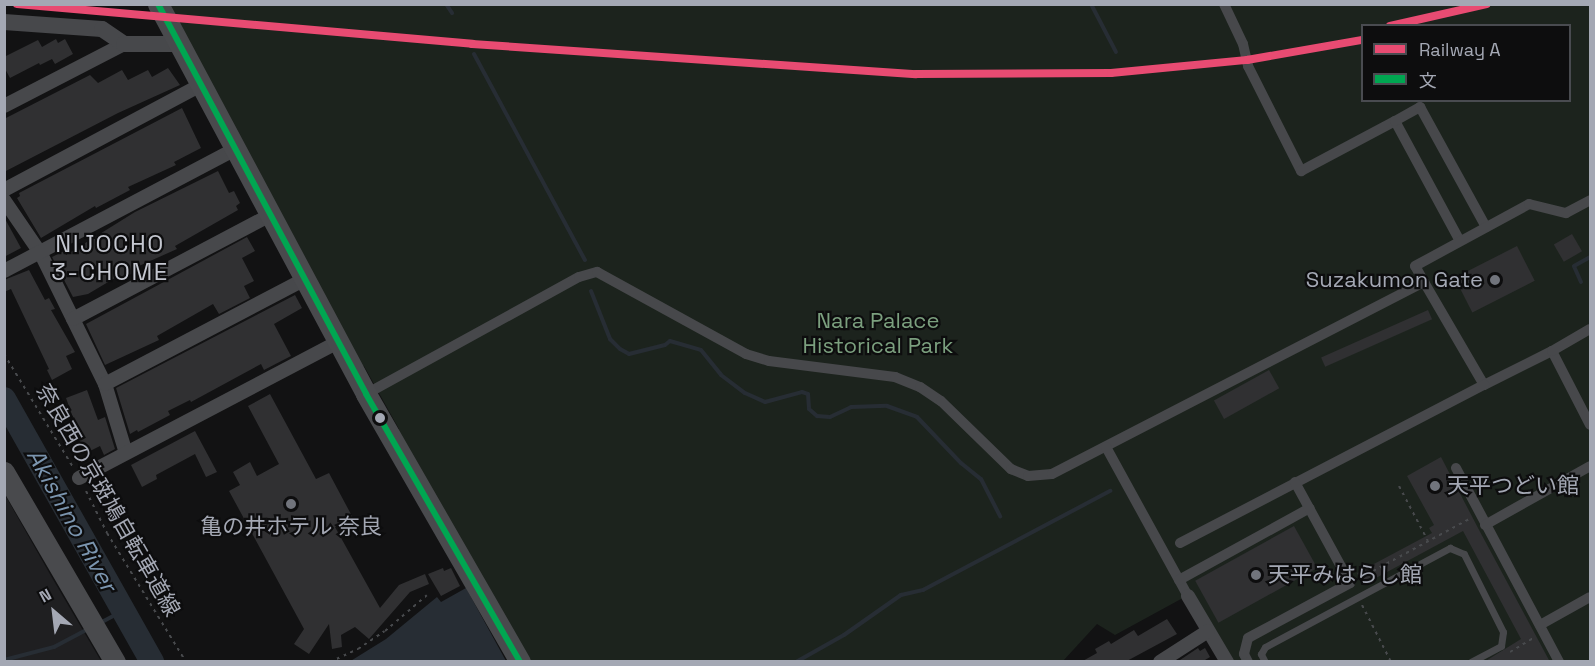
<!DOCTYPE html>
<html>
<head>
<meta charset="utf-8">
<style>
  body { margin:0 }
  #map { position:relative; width:1595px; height:666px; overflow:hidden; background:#121213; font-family:"Space Grotesk","Noto Sans JP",sans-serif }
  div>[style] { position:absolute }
  .built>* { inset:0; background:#1f1f21 }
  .green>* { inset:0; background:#1c231d }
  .water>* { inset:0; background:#272d34 }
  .stream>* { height:4px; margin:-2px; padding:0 2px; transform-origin:2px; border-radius:2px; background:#272d34 }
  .river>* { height:24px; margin:-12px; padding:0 12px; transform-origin:12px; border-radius:12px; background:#272d34 }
  .building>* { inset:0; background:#303032; transform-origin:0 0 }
  .path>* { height:2px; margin-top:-1px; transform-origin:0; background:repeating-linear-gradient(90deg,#484a4d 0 3px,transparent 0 7.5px) }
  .service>* { height:7px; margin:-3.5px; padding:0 3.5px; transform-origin:3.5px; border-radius:3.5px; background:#47484b }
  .pedestrian>* { height:10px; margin:-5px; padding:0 5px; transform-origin:5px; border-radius:5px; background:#47484b }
  .minor>* { height:14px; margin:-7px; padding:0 7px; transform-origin:7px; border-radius:7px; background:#47484b }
  .tertiary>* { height:16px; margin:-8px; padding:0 8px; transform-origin:8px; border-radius:8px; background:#47484b }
  .primary>* { height:21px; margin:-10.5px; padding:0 10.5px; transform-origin:10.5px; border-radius:10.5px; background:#494a4d }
  .bus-1>* { height:6px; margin:-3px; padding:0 3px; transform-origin:3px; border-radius:3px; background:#00a651 }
  .rail-1>* { height:8px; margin:-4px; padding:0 4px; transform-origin:4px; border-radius:4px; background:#e84b72 }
  .dots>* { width:16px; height:16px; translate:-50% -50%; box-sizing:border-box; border:3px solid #0d0d0e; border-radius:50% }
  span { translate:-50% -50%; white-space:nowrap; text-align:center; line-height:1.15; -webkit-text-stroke:4.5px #0d0d0e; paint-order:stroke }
  .poi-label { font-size:22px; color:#a4a8b4 }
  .right { translate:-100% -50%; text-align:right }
  .left { translate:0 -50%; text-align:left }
  .park-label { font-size:22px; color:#7b9f7e }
  .street-label { font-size:22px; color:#a4a8b4 }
  .neighbourhood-label { font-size:24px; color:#c4c7d0; letter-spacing:1.5px }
  .water-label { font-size:24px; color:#7b95af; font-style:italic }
  .frame { position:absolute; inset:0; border:6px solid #a4a8b4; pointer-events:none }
  .legend { position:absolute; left:1361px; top:24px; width:210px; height:78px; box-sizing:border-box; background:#0d0d0e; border:2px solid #494b50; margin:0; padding:8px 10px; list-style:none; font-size:18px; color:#a4a8b4 }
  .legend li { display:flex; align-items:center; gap:12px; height:30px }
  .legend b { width:30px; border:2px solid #494b50 }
  .north { position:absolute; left:24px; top:582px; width:60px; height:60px; -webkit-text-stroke:4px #0d0d0e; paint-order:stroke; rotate:332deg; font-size:16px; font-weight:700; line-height:24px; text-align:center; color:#a4a8b4 }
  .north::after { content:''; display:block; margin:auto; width:21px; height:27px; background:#a4a8b4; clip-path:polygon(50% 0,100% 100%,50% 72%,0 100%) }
</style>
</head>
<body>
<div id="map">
  <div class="built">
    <div style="clip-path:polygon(5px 495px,51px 576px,101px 661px,5px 661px)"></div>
  </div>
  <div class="green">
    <div style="clip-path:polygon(evenodd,166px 5px,1590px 5px,1590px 661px,1231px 661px,1192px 593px,1115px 635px,1097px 624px,1063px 661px,530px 661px,395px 431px,399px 429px,364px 366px,359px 368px,166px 5px,1362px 26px,1570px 26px,1570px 100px,1362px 100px,1362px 26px)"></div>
  </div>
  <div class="water">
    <div style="clip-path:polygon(466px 588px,506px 661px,349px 662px,386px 639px,437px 597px,441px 602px)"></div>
  </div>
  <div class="stream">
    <div style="left:446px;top:4px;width:11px;rotate:56deg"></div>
    <div style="left:1091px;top:4px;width:54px;rotate:62.5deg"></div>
    <div style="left:474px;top:54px;width:234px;rotate:61.7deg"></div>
    <div style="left:1581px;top:282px;width:17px;rotate:-114deg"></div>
    <div style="left:1574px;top:266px;width:18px;rotate:-29deg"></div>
    <div style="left:591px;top:291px;width:52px;rotate:68.4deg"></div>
    <div style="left:610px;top:339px;width:14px;rotate:45deg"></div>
    <div style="left:620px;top:349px;width:10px;rotate:29deg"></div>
    <div style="left:629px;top:354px;width:37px;rotate:-14deg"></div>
    <div style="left:665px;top:345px;width:6px;rotate:-39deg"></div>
    <div style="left:670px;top:341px;width:32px;rotate:16deg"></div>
    <div style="left:701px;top:350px;width:32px;rotate:51deg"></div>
    <div style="left:721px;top:375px;width:30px;rotate:37deg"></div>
    <div style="left:745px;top:393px;width:22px;rotate:24deg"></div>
    <div style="left:765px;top:402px;width:38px;rotate:-15deg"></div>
    <div style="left:802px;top:392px;width:6px;rotate:18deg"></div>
    <div style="left:808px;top:394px;width:15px;rotate:86deg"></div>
    <div style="left:809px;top:409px;width:11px;rotate:41deg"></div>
    <div style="left:817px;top:416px;width:13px;rotate:4deg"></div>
    <div style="left:830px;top:417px;width:23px;rotate:-25deg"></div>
    <div style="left:851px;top:407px;width:36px;rotate:-2deg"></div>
    <div style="left:887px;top:406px;width:32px;rotate:20deg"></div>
    <div style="left:917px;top:417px;width:64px;rotate:46.3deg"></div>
    <div style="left:961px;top:463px;width:26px;rotate:39deg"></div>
    <div style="left:981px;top:479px;width:42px;rotate:62.8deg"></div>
    <div style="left:100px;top:623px;width:26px;rotate:-28deg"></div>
    <div style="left:4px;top:660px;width:52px;rotate:-14.6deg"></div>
    <div style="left:54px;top:647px;width:38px;rotate:-28deg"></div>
    <div style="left:796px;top:662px;width:55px;rotate:-29.4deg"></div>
    <div style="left:844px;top:635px;width:70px;rotate:-35.1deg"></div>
    <div style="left:901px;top:595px;width:23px;rotate:-13deg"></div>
    <div style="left:923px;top:590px;width:212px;rotate:-27.9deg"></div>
  </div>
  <div class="river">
    <div style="left:4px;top:399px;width:302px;rotate:60.6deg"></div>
  </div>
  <div class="building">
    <div style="clip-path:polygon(56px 39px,58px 43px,65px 39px,73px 54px,55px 64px,52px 59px,40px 65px,39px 63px,10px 78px,4px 67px,4px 57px,38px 40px,42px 47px)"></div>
    <div style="clip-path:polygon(168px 68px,180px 85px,118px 113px,4px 172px,4px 119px,90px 75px,98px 83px,122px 70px,128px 80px,148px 70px,152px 77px)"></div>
    <div style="clip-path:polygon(182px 108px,201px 148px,174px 162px,176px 165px,128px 187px,130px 190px,96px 208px,95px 206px,41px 238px,17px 198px,20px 196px,19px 193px)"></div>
    <div style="clip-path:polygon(218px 171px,229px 193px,234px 191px,240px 203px,236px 206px,238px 210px,175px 246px,177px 249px,139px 266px,140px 269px,122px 279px,120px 275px,88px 294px,73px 297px,52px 257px,64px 251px,66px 255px,135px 212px)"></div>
    <div style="clip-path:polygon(4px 217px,21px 248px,4px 257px)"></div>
    <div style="left:1572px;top:234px;width:20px;height:21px;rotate:60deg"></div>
    <div style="clip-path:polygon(247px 237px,255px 251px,242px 258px,254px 281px,244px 286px,250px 298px,219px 314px,213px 304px,157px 336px,159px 340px,105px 365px,86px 324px)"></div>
    <div style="left:1517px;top:246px;width:39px;height:70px;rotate:63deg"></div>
    <div style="clip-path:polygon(29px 270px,45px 300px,49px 298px,55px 309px,51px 310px,75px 352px,66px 356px,72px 369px,52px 380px,47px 370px,49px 369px,11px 289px,4px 292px,4px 280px)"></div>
    <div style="clip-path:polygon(295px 295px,302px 308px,274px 324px,291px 356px,264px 370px,261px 364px,191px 402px,190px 400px,168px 411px,170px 415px,138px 432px,137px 430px,130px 434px,116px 388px)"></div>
    <div style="left:1428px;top:310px;width:10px;height:117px;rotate:66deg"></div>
    <div style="left:1269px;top:370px;width:21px;height:63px;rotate:61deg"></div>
    <div style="clip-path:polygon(87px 390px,98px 420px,105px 417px,115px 449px,104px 455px,100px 446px,86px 453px,73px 428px,76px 426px,66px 398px)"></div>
    <div style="clip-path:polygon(270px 394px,316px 479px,329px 473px,353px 518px,335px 527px,380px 608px,399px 585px,425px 574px,429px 584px,410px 592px,369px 639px,355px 627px,341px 635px,342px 647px,332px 649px,329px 624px,309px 654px,294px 644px,304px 629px,229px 491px,240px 485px,233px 472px,250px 462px,257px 476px,279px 464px,248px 406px)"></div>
    <div style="clip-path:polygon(195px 431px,217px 472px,206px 477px,195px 454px,156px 475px,157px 479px,142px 487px,131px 465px)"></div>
    <div style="clip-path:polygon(1441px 457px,1478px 528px,1550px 662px,1484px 662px,1521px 639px,1463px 531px,1363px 585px,1357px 573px,1432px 533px,1429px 528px,1434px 525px,1407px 476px)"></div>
    <div style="left:1294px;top:526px;width:48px;height:113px;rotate:61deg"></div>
    <div style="clip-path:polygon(443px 568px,444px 571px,451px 568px,460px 586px,441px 596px,428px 574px)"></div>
    <div style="clip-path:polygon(1167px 619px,1177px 634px,1125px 662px,1081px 662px,1097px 653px,1095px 649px,1109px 641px,1111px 644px,1134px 630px,1138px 636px)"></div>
    <div style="clip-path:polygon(1198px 648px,1200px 651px,1205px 648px,1210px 657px,1205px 660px,1207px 662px,1177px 662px)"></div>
  </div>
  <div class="path">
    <div style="left:4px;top:354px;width:132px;rotate:58.6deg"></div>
    <div style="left:1399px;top:486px;width:62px;rotate:62.2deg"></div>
    <div style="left:86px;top:491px;width:47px;rotate:63.4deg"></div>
    <div style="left:107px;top:533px;width:151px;rotate:58.5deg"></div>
    <div style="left:1360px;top:578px;width:126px;rotate:-28.4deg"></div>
    <div style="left:1362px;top:605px;width:64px;rotate:63deg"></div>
    <div style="left:1510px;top:652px;width:27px;rotate:-31deg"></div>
    <div style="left:330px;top:662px;width:31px;rotate:-25deg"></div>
    <div style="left:358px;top:649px;width:32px;rotate:-34deg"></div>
    <div style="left:385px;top:631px;width:55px;rotate:-40.6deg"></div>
  </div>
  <div class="service">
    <div style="left:1265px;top:662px;width:9px;rotate:-117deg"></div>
    <div style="left:1261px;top:654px;width:8px;rotate:-60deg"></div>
    <div style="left:1265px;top:647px;width:210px;rotate:-28.2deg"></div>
    <div style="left:1450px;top:548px;width:15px;rotate:23deg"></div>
    <div style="left:1464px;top:554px;width:87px;rotate:63.4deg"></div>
    <div style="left:1503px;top:632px;width:14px;rotate:98deg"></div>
    <div style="left:1501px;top:646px;width:34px;rotate:152deg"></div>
  </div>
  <div class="pedestrian">
    <div style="left:1224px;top:4px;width:44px;rotate:64.6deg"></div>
    <div style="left:1243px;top:44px;width:23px;rotate:77deg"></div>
    <div style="left:1248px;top:66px;width:118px;rotate:63.2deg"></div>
    <div style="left:1301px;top:171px;width:106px;rotate:-28deg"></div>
    <div style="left:1395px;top:121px;width:136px;rotate:61.6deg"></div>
    <div style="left:1395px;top:121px;width:29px;rotate:-29deg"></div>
    <div style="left:1420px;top:107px;width:137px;rotate:61.2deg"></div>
    <div style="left:1424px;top:282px;width:119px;rotate:59.8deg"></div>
    <div style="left:1484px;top:385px;width:76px;rotate:-26.6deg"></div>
    <div style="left:1552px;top:351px;width:83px;rotate:62.8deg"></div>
    <div style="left:1552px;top:351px;width:44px;rotate:-30.1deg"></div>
    <div style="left:366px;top:394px;width:243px;rotate:-28.8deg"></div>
    <div style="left:579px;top:277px;width:19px;rotate:-16deg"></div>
    <div style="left:597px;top:272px;width:170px;rotate:28.8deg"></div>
    <div style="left:746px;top:354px;width:24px;rotate:17deg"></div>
    <div style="left:769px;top:361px;width:127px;rotate:7.2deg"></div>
    <div style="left:895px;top:377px;width:27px;rotate:22deg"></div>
    <div style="left:920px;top:387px;width:25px;rotate:34deg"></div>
    <div style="left:941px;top:401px;width:98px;rotate:44.2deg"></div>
    <div style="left:1011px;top:469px;width:18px;rotate:22deg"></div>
    <div style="left:1028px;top:476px;width:24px;rotate:-5deg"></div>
    <div style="left:1052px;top:474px;width:419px;rotate:-27.3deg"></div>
    <div style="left:1424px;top:282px;width:18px;rotate:-119deg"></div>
    <div style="left:1415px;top:266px;width:130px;rotate:-28.5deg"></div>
    <div style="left:1529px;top:204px;width:38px;rotate:14deg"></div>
    <div style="left:1566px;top:213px;width:27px;rotate:-28deg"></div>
    <div style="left:1106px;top:447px;width:170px;rotate:61.2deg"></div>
    <div style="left:1456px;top:468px;width:220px;rotate:62deg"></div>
    <div style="left:1485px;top:525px;width:120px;rotate:-29.3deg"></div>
    <div style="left:1180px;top:543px;width:343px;rotate:-27.5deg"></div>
    <div style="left:1179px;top:580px;width:149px;rotate:-28.8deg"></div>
    <div style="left:1540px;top:625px;width:57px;rotate:-29.2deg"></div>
    <div style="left:1248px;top:662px;width:9px;rotate:-117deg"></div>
    <div style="left:1244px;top:654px;width:16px;rotate:-76deg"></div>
    <div style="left:1248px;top:638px;width:116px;rotate:-28.3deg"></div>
    <div style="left:1350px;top:583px;width:115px;rotate:-118.6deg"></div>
  </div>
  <div class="minor">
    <div style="left:4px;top:106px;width:135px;rotate:-27.3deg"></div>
    <div style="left:4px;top:190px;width:223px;rotate:-28.1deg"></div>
    <div style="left:4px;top:200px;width:65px;rotate:55.6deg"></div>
    <div style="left:41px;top:254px;width:145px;rotate:63.8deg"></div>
    <div style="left:105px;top:384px;width:72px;rotate:73.1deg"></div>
    <div style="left:4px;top:271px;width:261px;rotate:-27.8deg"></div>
    <div style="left:73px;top:319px;width:223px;rotate:-27.8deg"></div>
    <div style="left:105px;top:384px;width:226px;rotate:-27.7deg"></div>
    <div style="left:79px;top:478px;width:293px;rotate:-27.7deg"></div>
    <div style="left:1188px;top:596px;width:77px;rotate:59.4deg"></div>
    <div style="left:1160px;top:662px;width:57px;rotate:-32.9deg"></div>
  </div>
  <div class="tertiary">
    <div style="left:4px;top:22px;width:98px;rotate:4.1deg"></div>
    <div style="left:102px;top:29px;width:27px;rotate:34deg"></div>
    <div style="left:124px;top:44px;width:55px"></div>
  </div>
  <div class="primary">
    <div style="left:158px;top:4px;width:442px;rotate:61.9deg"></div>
    <div style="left:366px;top:394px;width:309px;rotate:60.1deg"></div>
    <div style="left:4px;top:472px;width:220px;rotate:59.7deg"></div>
  </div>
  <div class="bus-1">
    <div style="left:158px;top:4px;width:442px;rotate:61.9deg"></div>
    <div style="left:366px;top:394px;width:309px;rotate:60.1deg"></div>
  </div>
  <div class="rail-1">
    <div style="left:17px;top:4px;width:457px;rotate:5deg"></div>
    <div style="left:472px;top:44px;width:445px;rotate:3.9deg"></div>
    <div style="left:916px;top:74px;width:195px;rotate:-0.3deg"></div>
    <div style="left:1111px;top:73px;width:137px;rotate:-5.5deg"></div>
    <div style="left:1247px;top:60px;width:117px;rotate:-9.9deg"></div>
    <div style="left:1390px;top:26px;width:99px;rotate:-12.8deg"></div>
  </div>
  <div class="dots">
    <div style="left:1495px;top:280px;background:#71747c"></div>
    <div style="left:380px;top:418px;background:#a4a8b4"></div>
    <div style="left:1435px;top:486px;background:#71747c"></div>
    <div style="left:291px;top:504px;background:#71747c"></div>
    <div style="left:1256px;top:575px;background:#71747c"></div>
  </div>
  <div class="poi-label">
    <span class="right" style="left:1483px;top:280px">Suzakumon Gate</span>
    <span class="left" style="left:1447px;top:486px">天平つどい館</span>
    <span style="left:291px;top:527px">亀の井ホテル 奈良</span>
    <span class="left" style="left:1268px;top:575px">天平みはらし館</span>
  </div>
  <div class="park-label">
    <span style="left:878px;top:333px">Nara Palace<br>Historical Park</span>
  </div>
  <div class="street-label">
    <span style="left:108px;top:500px;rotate:60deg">奈良西の京斑鳩自転車道線</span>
  </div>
  <div class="neighbourhood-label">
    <span style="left:110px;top:258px">NIJOCHO<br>3-CHOME</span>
  </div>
  <div class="water-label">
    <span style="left:72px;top:520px;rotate:61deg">Akishino River</span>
  </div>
  <div class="frame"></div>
  <ul class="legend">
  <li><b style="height:8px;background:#e84b72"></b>Railway A</li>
  <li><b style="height:8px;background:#00a651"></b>文</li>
  </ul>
  <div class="north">N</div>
</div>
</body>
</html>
